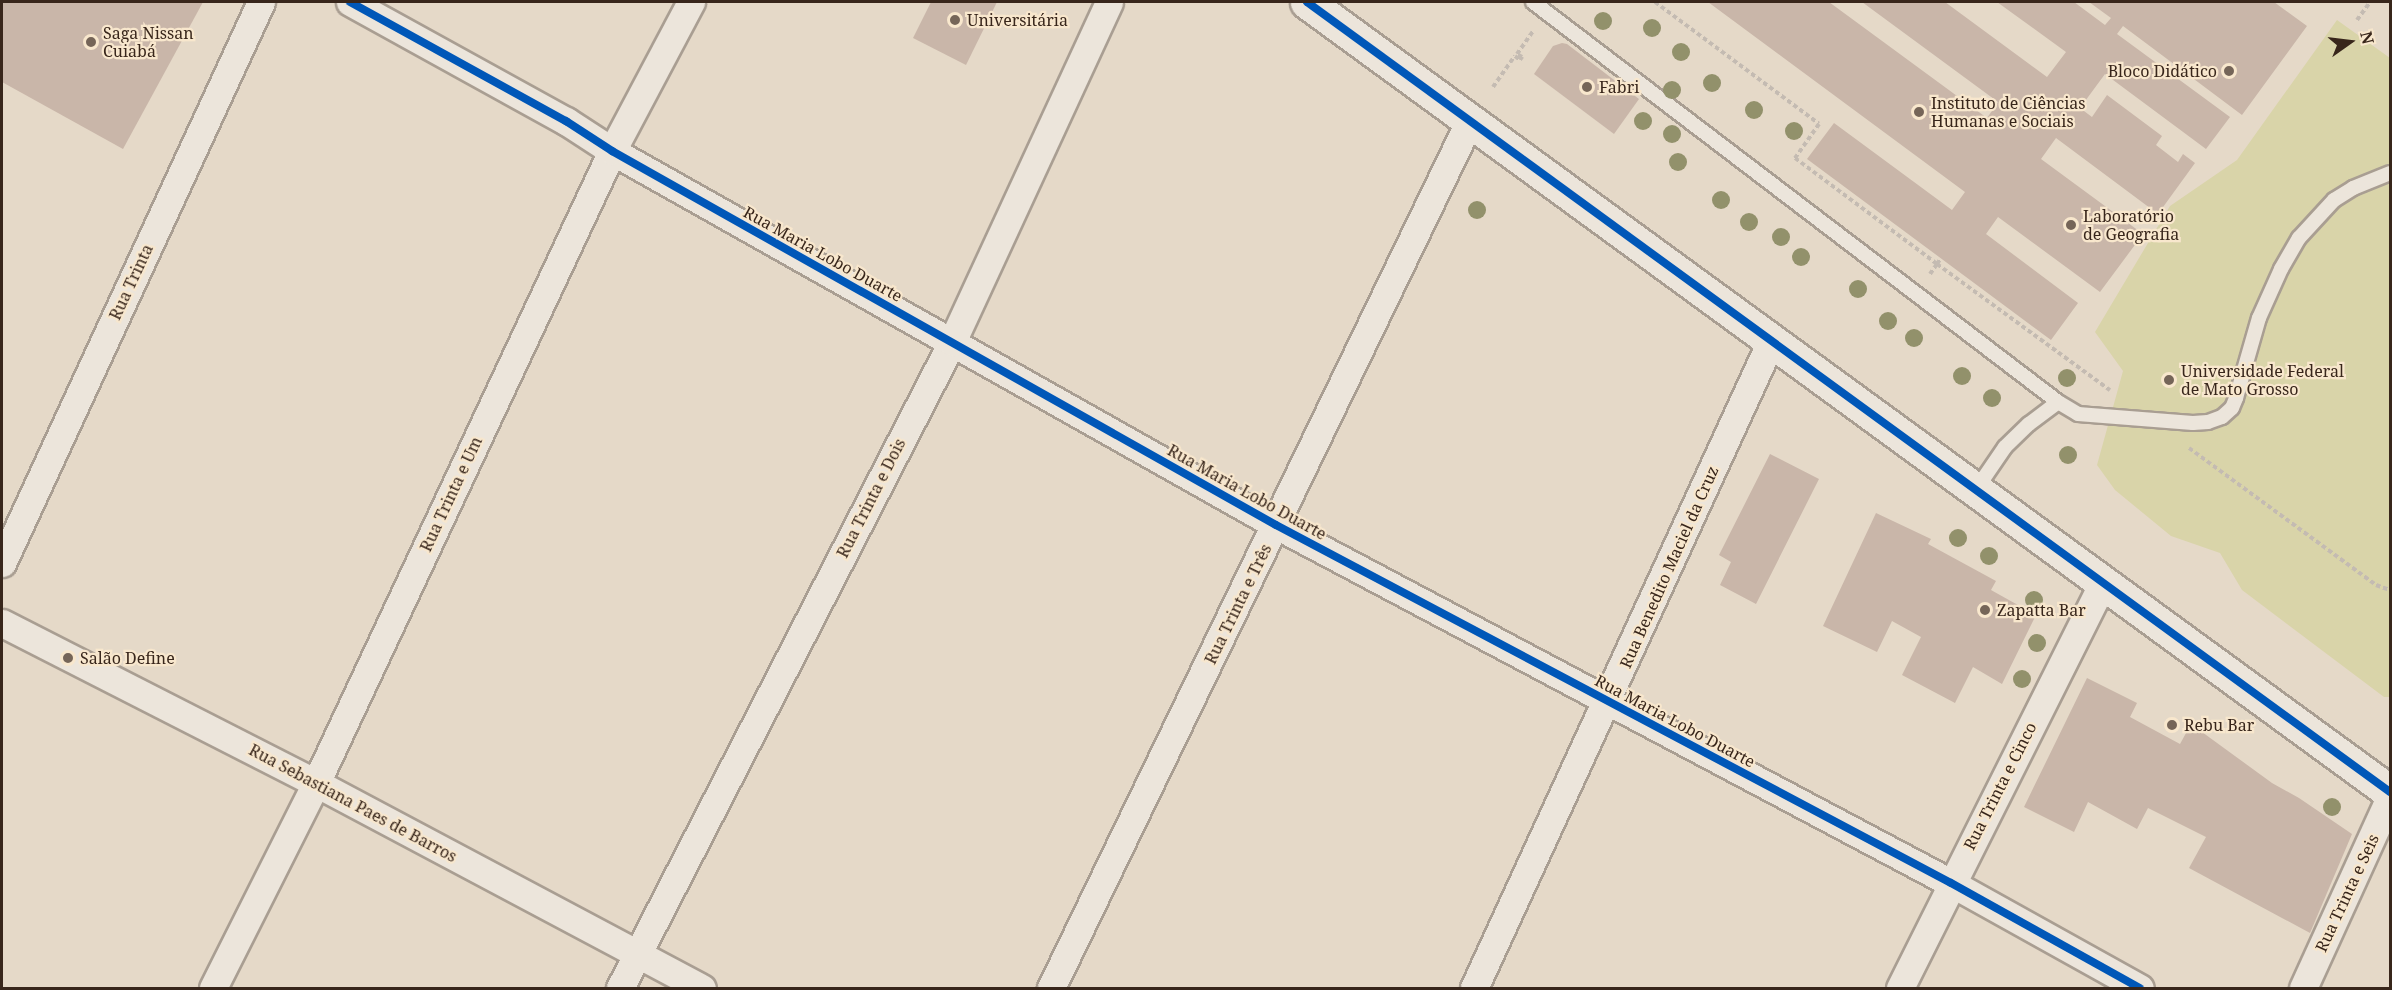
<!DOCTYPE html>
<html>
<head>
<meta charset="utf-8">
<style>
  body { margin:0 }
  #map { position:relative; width:2392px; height:990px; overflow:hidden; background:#e5d9c8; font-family:"Noto Serif",serif }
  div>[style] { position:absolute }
  .green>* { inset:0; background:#d9d4a9 }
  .building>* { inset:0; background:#c9b6a9 }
  .path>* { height:4px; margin-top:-2px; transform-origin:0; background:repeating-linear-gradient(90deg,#c4bbb2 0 4.5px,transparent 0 7.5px) }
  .roads { filter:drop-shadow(2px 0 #a99e92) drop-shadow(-2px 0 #a99e92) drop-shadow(0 2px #a99e92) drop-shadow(0 -2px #a99e92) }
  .lane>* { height:14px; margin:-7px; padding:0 7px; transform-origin:7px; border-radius:7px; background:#ece5db }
  .street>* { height:27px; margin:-13.5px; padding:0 13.5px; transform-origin:13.5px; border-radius:13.5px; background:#ece5db }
  .secondary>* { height:33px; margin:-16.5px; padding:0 16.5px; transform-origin:16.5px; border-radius:16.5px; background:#ece5db }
  .cycleway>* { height:8px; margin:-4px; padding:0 4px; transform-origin:4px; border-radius:4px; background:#0057b8 }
  .trees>* { width:18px; height:18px; margin:-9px; border-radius:50%; background:#92916b }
  .dots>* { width:16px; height:16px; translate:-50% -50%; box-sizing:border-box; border:3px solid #f8e7cd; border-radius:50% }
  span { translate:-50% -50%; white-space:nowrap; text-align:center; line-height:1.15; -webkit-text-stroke:4.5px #f8e7cd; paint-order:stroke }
  .poi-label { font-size:16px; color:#38261b }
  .left { translate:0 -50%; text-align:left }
  .right { translate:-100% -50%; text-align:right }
  .street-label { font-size:16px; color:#38261b }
  .frame { position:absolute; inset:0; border:3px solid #38261b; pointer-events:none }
  .north { position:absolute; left:2320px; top:12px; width:60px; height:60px; -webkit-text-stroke:4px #f8e7cd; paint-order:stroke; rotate:76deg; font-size:16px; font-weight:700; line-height:24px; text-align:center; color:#38261b }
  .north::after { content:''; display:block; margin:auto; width:21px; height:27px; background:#38261b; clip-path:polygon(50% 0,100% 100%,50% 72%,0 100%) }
</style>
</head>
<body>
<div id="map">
  <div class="green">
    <div style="clip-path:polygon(2337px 20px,2390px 58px,2390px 697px,2384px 697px,2242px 590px,2220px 553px,2171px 536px,2115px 490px,2097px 465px,2123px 371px,2095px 332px,2170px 206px,2237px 160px)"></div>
  </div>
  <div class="building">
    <div style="clip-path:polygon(2px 2px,203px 2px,123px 149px,2px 82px)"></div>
    <div style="clip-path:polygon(931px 2px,997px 2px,966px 65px,913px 38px)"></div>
    <div style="clip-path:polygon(1708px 2px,1829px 2px,1987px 118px,1998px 102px,1862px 2px,1945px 2px,2047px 77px,2066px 52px,1997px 2px,2074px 2px,2105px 25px,2111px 18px,2089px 2px,2274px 2px,2307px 26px,2242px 115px,2123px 26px,2117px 34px,2230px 117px,2206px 149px,2105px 74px,2080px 108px,2092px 117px,2107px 95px,2162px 136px,2156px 145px,2178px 162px,2183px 154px,2195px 163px,2158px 214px,2056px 138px,2041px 159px,2143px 234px,2100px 292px,1998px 217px,1986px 234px,2078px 303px,2051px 340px,1807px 159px,1834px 123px,1952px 210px,1965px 192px)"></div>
    <div style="clip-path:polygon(1562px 43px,1567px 44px,1639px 99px,1614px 134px,1534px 74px,1553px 46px)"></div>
    <div style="clip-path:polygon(1770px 454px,1819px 479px,1756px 604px,1720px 585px,1731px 562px,1719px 555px)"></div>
    <div style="clip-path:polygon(1876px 513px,1931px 539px,1928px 544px,1996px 581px,1991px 590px,2036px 615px,2002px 684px,1973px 667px,1955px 703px,1902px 675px,1921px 637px,1892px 621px,1877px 652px,1823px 626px)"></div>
    <div style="clip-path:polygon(2087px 678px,2137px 703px,2130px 717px,2180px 744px,2191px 724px,2272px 783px,2299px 798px,2352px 834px,2310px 933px,2189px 868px,2206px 837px,2148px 808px,2137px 829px,2088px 802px,2074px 832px,2024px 807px)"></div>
  </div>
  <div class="path">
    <div style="left:1655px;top:2px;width:204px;rotate:36.6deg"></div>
    <div style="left:1819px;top:124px;width:42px;rotate:125.2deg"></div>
    <div style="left:1795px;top:158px;width:177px;rotate:36.7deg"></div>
    <div style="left:1937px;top:264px;width:7px;rotate:-56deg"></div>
    <div style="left:2357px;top:20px;width:22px;rotate:-54deg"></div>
    <div style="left:1493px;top:87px;width:38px;rotate:-55deg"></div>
    <div style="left:1515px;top:56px;width:6px;rotate:39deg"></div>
    <div style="left:1520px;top:60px;width:4px;rotate:-56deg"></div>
    <div style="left:1522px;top:57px;width:6px;rotate:-149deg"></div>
    <div style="left:1517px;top:54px;width:28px;rotate:-55deg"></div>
    <div style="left:1930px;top:274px;width:12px;rotate:-55deg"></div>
    <div style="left:1937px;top:264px;width:214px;rotate:36.1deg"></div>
    <div style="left:2189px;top:448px;width:232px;rotate:36.2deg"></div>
    <div style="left:2376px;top:585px;width:15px;rotate:20deg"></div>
  </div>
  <div class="roads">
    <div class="lane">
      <div style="left:1533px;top:2px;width:660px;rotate:37.3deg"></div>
      <div style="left:2058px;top:402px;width:23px;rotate:31deg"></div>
      <div style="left:2078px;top:414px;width:115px;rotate:4.5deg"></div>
      <div style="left:2193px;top:423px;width:15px;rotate:-4deg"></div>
      <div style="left:2208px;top:422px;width:15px;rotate:-20deg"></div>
      <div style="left:2222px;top:417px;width:13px;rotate:-42deg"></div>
      <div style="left:2232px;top:408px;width:11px;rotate:-68deg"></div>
      <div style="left:2236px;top:398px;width:83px;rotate:-74deg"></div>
      <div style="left:2259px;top:318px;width:54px;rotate:-65.8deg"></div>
      <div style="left:2281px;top:269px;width:36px;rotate:-60deg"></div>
      <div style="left:2299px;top:238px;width:52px;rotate:-47.4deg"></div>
      <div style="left:2334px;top:200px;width:22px;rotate:-32deg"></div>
      <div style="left:2353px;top:188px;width:40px;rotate:-22deg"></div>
      <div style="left:1975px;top:491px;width:53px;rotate:-55.7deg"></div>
      <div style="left:2005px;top:447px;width:33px;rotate:-44deg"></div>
      <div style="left:2029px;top:424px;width:36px;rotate:-37deg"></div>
    </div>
    <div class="street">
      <div style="left:350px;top:2px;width:247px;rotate:28.9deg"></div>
      <div style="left:566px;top:121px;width:55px;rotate:33.1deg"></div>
      <div style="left:612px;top:151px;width:762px;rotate:29.39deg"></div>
      <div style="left:1276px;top:525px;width:764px;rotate:27.94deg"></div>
      <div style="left:1951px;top:883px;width:216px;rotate:29.1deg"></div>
      <div style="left:2px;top:563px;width:618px;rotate:-65.22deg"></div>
      <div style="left:2px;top:623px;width:352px;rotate:27deg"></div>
      <div style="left:316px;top:783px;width:437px;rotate:28deg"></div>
      <div style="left:213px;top:988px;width:229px;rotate:-63.3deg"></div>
      <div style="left:316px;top:783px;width:698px;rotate:-64.9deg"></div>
      <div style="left:612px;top:151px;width:169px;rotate:-62.1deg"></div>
      <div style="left:620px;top:988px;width:726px;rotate:-62.8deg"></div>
      <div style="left:952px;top:342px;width:374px;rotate:-65.2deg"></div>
      <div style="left:1051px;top:988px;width:964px;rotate:-64.23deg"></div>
      <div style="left:1474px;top:988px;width:712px;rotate:-65.34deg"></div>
      <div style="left:1900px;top:988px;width:452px;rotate:-63.4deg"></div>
      <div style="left:2303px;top:988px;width:210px;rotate:-65.5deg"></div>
    </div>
    <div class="secondary">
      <div style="left:1307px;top:2px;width:1341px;rotate:36.11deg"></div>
    </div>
  </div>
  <div class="cycleway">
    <div style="left:350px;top:2px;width:247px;rotate:28.9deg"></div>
    <div style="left:566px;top:121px;width:55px;rotate:33.1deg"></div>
    <div style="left:612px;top:151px;width:762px;rotate:29.39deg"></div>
    <div style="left:1276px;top:525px;width:764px;rotate:27.94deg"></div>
    <div style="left:1951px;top:883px;width:216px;rotate:29.1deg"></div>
    <div style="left:1307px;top:2px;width:1341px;rotate:36.11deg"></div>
  </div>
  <div class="trees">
    <div style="left:1603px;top:21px"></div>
    <div style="left:1652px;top:28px"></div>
    <div style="left:1681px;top:52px"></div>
    <div style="left:1712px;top:83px"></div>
    <div style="left:1672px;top:90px"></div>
    <div style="left:1754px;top:110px"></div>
    <div style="left:1643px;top:121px"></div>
    <div style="left:1794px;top:131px"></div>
    <div style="left:1672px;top:134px"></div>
    <div style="left:1678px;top:162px"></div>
    <div style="left:1721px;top:200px"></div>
    <div style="left:1477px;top:210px"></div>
    <div style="left:1749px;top:222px"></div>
    <div style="left:1781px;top:237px"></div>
    <div style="left:1801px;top:257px"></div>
    <div style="left:1858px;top:289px"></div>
    <div style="left:1888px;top:321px"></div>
    <div style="left:1914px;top:338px"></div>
    <div style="left:1962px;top:376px"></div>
    <div style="left:2067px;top:378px"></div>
    <div style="left:1992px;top:398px"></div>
    <div style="left:2068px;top:455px"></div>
    <div style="left:1958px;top:538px"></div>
    <div style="left:1989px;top:556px"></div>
    <div style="left:2034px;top:600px"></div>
    <div style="left:2037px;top:643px"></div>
    <div style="left:2022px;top:679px"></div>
    <div style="left:2332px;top:807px"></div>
  </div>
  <div class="dots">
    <div style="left:955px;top:20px;background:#756558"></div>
    <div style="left:91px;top:42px;background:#756558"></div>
    <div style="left:2229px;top:71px;background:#756558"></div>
    <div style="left:1587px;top:87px;background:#756558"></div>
    <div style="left:1919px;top:112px;background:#756558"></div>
    <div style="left:2071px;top:225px;background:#756558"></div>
    <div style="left:2169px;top:380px;background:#756558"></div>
    <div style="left:1985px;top:610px;background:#756558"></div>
    <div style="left:68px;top:658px;background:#756558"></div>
    <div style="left:2172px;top:725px;background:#756558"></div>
  </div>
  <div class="poi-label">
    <span class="left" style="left:967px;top:20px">Universitária</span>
    <span class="left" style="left:103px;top:42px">Saga Nissan<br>Cuiabá</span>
    <span class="right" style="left:2217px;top:71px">Bloco Didático</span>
    <span class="left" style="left:1599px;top:87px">Fabri</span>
    <span class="left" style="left:1931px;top:112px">Instituto de Ciências<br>Humanas e Sociais</span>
    <span class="left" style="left:2083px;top:225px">Laboratório<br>de Geografia</span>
    <span class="left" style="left:2181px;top:380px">Universidade Federal<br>de Mato Grosso</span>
    <span class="left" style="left:1997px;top:610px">Zapatta Bar</span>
    <span class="left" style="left:80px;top:658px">Salão Define</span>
    <span class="left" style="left:2184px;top:725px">Rebu Bar</span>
  </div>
  <div class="street-label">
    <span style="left:823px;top:254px;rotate:29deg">Rua Maria Lobo Duarte</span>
    <span style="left:131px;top:282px;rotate:-65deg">Rua Trinta</span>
    <span style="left:1247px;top:492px;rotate:29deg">Rua Maria Lobo Duarte</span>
    <span style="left:451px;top:494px;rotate:-65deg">Rua Trinta e Um</span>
    <span style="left:871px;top:498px;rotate:-63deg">Rua Trinta e Dois</span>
    <span style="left:1669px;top:567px;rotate:-66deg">Rua Benedito Maciel da Cruz</span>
    <span style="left:1238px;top:604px;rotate:-64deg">Rua Trinta e Três</span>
    <span style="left:1675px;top:721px;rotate:28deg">Rua Maria Lobo Duarte</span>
    <span style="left:2000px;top:786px;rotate:-63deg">Rua Trinta e Cinco</span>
    <span style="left:353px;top:803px;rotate:28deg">Rua Sebastiana Paes de Barros</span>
    <span style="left:2347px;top:893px;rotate:-65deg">Rua Trinta e Seis</span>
  </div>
  <div class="frame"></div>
  <div class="north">N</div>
</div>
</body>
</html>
